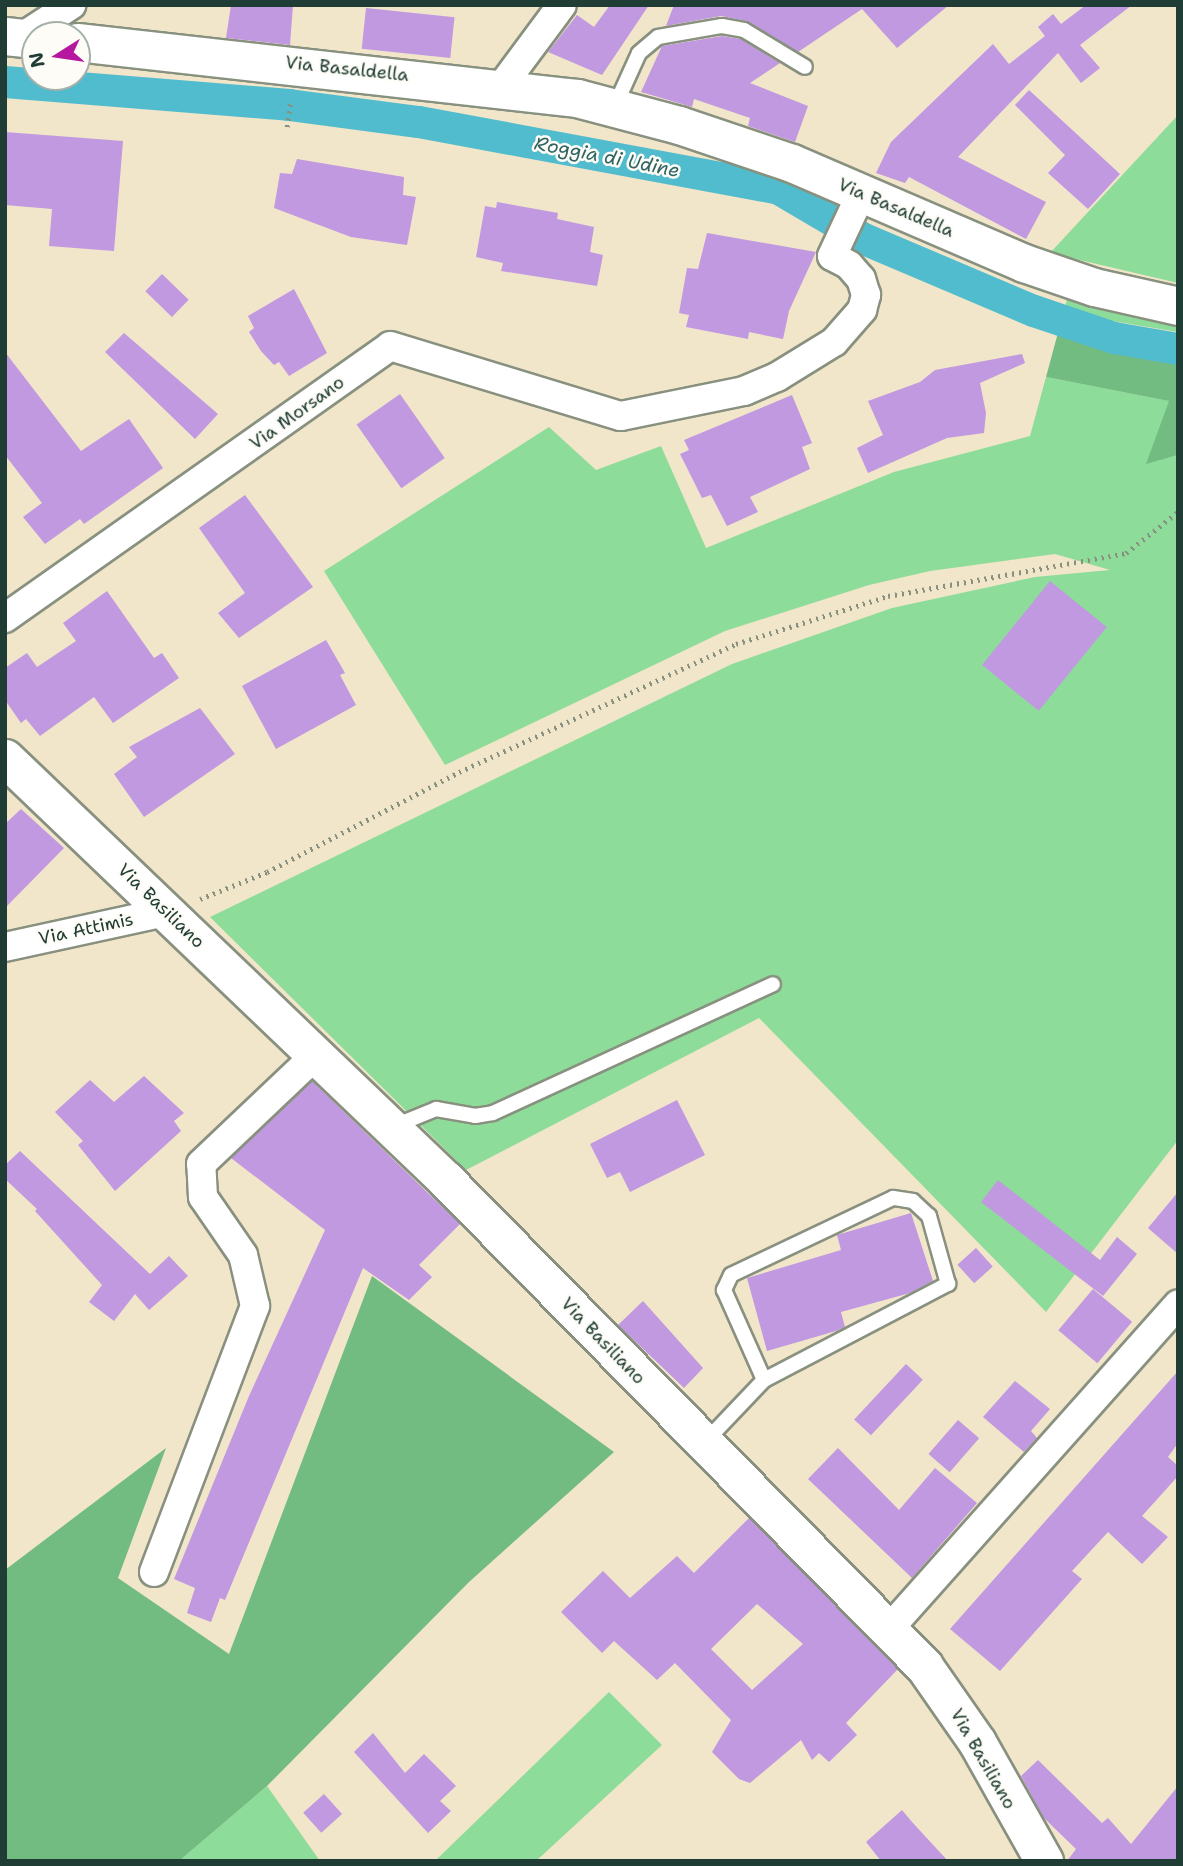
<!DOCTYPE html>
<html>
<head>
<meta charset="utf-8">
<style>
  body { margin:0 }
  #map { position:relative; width:1183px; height:1866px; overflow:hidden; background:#f1e5ca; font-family:"Shantell Sans",sans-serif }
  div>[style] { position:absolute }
  .green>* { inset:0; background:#8edc9a }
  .forest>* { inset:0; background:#72bc82 }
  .canal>* { height:32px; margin:-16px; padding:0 16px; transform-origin:16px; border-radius:16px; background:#51bccd }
  .building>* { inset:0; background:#c099e0; transform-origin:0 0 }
  .path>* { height:4.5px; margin-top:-2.25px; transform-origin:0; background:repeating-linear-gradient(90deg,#88917f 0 2px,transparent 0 7px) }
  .roads { filter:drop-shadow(2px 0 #88917f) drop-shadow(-2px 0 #88917f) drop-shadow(0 2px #88917f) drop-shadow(0 -2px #88917f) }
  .service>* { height:14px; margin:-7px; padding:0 7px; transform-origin:7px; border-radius:7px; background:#fff }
  .minor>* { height:28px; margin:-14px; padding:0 14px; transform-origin:14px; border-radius:14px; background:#fff }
  .tertiary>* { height:37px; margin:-18.5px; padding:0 18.5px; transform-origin:18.5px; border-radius:18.5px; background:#fff }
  span { translate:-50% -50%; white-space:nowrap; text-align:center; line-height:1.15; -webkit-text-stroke:5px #fdfcf7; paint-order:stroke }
  .street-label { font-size:18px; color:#1f3d34 }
  .water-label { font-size:19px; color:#2e6362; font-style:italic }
  .frame { position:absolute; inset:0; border:7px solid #1f3d34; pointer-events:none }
  .north { position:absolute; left:21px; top:21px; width:70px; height:70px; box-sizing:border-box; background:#fdfcf7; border:2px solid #a4b0a9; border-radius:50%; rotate:258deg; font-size:19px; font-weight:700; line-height:28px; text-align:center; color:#1f3d34 }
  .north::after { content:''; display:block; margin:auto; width:24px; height:32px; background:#b5179e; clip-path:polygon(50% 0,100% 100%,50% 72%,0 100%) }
</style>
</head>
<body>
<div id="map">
  <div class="green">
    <div style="clip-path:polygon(1178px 115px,1178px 283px,1050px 253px)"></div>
    <div style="clip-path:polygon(1067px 299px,1178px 321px,1178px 332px,1064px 313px)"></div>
    <div style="clip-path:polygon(1046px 377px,1170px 401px,1147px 463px,1178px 455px,1178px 1140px,1046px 1312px,759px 1018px,466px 1170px,210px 917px,732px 664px,892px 608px,1035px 577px,1110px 570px,1055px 554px,930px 571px,869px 585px,725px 631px,445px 765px,324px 571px,549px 427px,596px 470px,661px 446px,706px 548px,894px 472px,1030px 436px)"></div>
    <div style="clip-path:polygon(609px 1692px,662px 1745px,536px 1861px,435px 1861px)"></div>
    <div style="clip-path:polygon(267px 1786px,320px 1861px,179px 1861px)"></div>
  </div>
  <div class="forest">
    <div style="clip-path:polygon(1059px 329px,1109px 348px,1178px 359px,1178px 455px,1146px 464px,1169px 401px,1046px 377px)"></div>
    <div style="clip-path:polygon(372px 1276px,614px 1452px,469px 1582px,267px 1786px,179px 1861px,5px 1861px,5px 1570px,166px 1448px,118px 1578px,229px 1654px)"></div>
  </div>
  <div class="canal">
    <div style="left:5px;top:82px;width:285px;rotate:4.6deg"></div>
    <div style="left:289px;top:105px;width:131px;rotate:7.5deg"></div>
    <div style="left:419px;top:122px;width:366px;rotate:10.5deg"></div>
    <div style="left:779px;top:189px;width:99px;rotate:30.5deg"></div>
    <div style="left:864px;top:239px;width:185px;rotate:23deg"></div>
    <div style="left:1034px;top:311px;width:84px;rotate:18.6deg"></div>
    <div style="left:1114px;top:338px;width:65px;rotate:9.8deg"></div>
  </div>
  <div class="building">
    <div style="clip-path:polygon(231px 5px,293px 5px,290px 45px,226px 38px)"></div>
    <div style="clip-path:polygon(610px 5px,649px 5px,602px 75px,548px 52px,577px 15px,594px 27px)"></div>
    <div style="clip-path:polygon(674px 5px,949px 5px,897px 48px,862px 9px,798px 52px,746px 21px,721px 16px,666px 26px)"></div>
    <div style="clip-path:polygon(1086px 5px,1132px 5px,1080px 45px,1100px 68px,1081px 83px,1058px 53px,958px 157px,1046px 202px,1026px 239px,909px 177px,905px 183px,876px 173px,891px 142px,993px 44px,1009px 64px,1045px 36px,1038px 27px,1053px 14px,1061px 24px)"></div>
    <div style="left:366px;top:8px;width:89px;height:41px;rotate:6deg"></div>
    <div style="clip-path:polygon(722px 36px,741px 39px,780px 63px,750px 83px,808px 106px,795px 142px,748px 126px,750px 118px,694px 99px,692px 107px,641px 92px,662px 46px)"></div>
    <div style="clip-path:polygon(1029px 90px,1120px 174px,1088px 209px,1048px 173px,1065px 155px,1015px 105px)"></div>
    <div style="clip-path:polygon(5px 132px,123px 141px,114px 251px,49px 246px,52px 209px,5px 205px)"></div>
    <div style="clip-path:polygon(297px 159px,404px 177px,403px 195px,416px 197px,407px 245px,351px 237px,274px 208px,280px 173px,292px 174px)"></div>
    <div style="clip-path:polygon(497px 202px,558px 213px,557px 219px,594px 227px,590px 252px,603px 255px,597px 286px,501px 271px,503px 263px,476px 257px,485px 206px,496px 208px)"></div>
    <div style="clip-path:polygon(707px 233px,816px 252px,789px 311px,783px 339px,749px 332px,748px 339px,686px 327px,689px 315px,679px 313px,687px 268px,698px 269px)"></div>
    <div style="left:162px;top:274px;width:37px;height:24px;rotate:44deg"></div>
    <div style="clip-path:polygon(294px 289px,327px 353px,289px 376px,279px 362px,274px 365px,261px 351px,249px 332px,254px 328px,248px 316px)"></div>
    <div style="clip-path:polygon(124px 333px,218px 414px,195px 439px,105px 352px)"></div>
    <div style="clip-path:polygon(5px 352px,81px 451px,129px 419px,163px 468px,84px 524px,80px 519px,45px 544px,23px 517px,42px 503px,5px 455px)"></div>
    <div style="clip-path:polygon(1022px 354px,1025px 363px,980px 383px,986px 413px,984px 433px,947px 438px,868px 473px,857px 448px,883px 435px,868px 401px,920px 382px,935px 370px)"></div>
    <div style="left:400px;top:394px;width:78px;height:53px;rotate:55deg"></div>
    <div style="clip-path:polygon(792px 395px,812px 443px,802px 447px,810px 469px,750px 497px,758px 512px,727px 526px,711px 495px,702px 498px,680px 454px,689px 450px,684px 440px)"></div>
    <div style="clip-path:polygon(245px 495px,313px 587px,239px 638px,218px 613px,245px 593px,199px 528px)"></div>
    <div style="left:1050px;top:581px;width:73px;height:108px;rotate:39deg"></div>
    <div style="clip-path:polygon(107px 591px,154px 658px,162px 653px,179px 678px,113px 723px,94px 697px,40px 736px,26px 719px,21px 723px,5px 700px,5px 668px,27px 653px,37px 667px,76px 641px,63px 623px)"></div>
    <div style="clip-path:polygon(326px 640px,345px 673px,340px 675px,356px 705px,276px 749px,242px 686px)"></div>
    <div style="clip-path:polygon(200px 708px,235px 754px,144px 817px,114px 774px,137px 757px,129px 747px)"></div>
    <div style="clip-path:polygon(21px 809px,64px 848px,5px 908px,5px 824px)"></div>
    <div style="clip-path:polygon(144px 1076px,184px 1113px,174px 1121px,181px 1131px,115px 1191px,78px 1145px,83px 1141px,55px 1112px,90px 1080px,114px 1102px)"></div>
    <div style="clip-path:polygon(312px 1081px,460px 1224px,419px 1265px,432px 1277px,409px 1300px,363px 1268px,225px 1600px,220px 1598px,211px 1622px,187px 1613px,195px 1588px,174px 1579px,249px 1396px,325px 1230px,231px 1158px)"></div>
    <div style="clip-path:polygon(677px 1100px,705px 1155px,630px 1192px,620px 1172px,607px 1178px,590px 1144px)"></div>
    <div style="clip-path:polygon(20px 1151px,150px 1274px,169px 1256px,188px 1276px,149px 1310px,135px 1294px,114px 1321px,89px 1302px,102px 1285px,35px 1211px,37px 1209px,5px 1179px,5px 1165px)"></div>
    <div style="clip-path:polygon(998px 1180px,1100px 1260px,1117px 1237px,1137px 1254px,1103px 1296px,981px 1202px)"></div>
    <div style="clip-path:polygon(1178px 1192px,1178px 1254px,1148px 1228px)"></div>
    <div style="clip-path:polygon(911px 1213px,933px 1281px,910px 1293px,841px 1312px,845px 1327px,836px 1331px,767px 1351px,747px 1278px,841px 1250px,837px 1235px)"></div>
    <div style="left:976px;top:1248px;width:25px;height:25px;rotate:48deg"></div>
    <div style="left:1093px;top:1289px;width:51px;height:54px;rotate:40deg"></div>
    <div style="clip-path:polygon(643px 1301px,703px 1368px,684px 1388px,618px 1325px)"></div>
    <div style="left:906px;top:1364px;width:23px;height:76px;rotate:43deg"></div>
    <div style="clip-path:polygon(1178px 1371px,1178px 1443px,1168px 1457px,1178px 1466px,1178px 1476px,1142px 1516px,1168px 1537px,1142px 1564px,1108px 1532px,1072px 1571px,1082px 1579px,1000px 1671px,950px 1629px)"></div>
    <div style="clip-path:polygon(1015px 1381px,1050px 1409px,1031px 1431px,1037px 1438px,1024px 1452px,983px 1417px)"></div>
    <div style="left:958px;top:1420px;width:28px;height:45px;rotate:41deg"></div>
    <div style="clip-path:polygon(838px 1448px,899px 1510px,935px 1468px,977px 1503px,912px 1578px,808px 1479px)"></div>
    <div style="clip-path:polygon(evenodd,749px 1518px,898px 1669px,846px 1723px,857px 1735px,829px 1762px,819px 1753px,812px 1760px,801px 1740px,750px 1783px,739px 1779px,712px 1752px,731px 1720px,675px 1663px,657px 1680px,614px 1641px,602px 1653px,561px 1612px,603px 1571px,630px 1598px,677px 1556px,694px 1573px,749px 1518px,757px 1604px,803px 1644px,752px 1690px,711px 1649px,757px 1604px)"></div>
    <div style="clip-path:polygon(373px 1733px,405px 1773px,424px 1754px,456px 1786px,440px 1801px,451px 1811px,428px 1833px,354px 1752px)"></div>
    <div style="clip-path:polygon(1038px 1760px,1102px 1823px,1108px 1818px,1131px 1844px,1178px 1786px,1178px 1861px,1067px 1861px,1076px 1849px,1044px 1818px,1021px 1776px)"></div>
    <div style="left:324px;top:1794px;width:27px;height:28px;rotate:48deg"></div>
    <div style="clip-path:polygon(902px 1810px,912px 1822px,948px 1861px,881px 1861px,866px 1842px)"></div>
  </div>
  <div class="path">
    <div style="left:287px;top:127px;width:27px;rotate:-82deg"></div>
    <div style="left:200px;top:899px;width:72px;rotate:-21.9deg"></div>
    <div style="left:267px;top:872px;width:216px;rotate:-27.5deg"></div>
    <div style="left:459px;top:772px;width:305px;rotate:-24.8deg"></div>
    <div style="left:736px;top:644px;width:159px;rotate:-17.5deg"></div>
    <div style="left:888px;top:596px;width:242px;rotate:-10.2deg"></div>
    <div style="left:1126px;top:553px;width:66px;rotate:-38.3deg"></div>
  </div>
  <div class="roads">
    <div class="service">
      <div style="left:615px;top:106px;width:58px;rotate:-65.6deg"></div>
      <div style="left:639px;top:53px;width:25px;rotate:-40deg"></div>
      <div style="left:658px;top:37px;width:65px;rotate:-9.8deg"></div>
      <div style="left:722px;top:26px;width:22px;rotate:10deg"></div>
      <div style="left:744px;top:30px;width:71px;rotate:31.2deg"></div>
      <div style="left:392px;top:1127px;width:48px;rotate:-22.2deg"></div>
      <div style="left:436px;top:1109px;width:40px;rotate:10deg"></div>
      <div style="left:475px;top:1116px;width:18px;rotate:-9deg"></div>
      <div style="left:493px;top:1113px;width:308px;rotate:-24.7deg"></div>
      <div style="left:704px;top:1443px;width:87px;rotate:-46.4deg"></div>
      <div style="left:764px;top:1380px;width:208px;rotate:-27.6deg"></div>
      <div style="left:948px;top:1284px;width:71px;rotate:-105.6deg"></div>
      <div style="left:929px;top:1216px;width:22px;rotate:-137deg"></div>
      <div style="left:913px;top:1201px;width:20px;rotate:-171deg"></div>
      <div style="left:893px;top:1198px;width:179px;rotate:154.6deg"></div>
      <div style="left:731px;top:1275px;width:17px;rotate:115deg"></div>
      <div style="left:724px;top:1290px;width:98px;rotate:66deg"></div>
    </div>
    <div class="minor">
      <div style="left:22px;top:37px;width:59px;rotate:-33.1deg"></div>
      <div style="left:501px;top:87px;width:102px;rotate:-53.4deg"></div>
      <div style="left:5px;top:618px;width:471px;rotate:-35.2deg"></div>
      <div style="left:390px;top:346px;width:241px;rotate:16.9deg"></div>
      <div style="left:621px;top:416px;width:126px;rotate:-11.5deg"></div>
      <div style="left:744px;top:391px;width:36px;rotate:-23deg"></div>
      <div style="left:777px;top:377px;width:67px;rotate:-31.6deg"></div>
      <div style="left:834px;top:342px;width:43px;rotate:-48.8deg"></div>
      <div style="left:862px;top:310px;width:16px;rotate:-75deg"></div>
      <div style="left:866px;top:295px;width:17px;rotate:-107deg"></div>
      <div style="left:861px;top:279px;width:18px;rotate:-131deg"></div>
      <div style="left:849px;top:265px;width:19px;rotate:-152deg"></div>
      <div style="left:832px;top:256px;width:71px;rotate:-64.9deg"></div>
      <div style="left:5px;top:947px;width:165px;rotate:-12.3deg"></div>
      <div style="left:154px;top:1572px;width:285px;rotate:-69.2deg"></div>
      <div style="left:255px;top:1306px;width:52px;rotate:-103.2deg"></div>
      <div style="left:243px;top:1255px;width:70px;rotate:-124.6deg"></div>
      <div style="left:203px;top:1197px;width:33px;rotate:-93deg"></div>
      <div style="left:201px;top:1164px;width:158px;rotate:-43.5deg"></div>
      <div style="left:888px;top:1630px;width:436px;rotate:-48.3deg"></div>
    </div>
    <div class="tertiary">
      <div style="left:5px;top:36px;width:30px;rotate:6deg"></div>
      <div style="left:77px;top:42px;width:503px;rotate:6.39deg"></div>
      <div style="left:577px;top:98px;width:106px;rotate:14.8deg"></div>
      <div style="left:679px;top:125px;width:119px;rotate:18.6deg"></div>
      <div style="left:792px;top:163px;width:253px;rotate:23.3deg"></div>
      <div style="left:1024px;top:263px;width:74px;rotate:18.9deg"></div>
      <div style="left:1094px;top:287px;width:86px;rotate:12.7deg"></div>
      <div style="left:5px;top:758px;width:610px;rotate:43.74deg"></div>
      <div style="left:446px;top:1180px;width:682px;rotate:45.48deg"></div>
      <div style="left:924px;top:1666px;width:93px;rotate:55.1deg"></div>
      <div style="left:977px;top:1742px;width:137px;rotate:60.6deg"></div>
    </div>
  </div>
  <div class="street-label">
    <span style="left:347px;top:69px;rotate:6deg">Via Basaldella</span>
    <span style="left:896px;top:208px;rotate:23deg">Via Basaldella</span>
    <span style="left:297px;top:413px;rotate:-36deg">Via Morsano</span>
    <span style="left:161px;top:906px;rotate:44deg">Via Basiliano</span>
    <span style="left:86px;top:929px;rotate:-12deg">Via Attimis</span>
    <span style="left:603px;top:1341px;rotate:46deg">Via Basiliano</span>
    <span style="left:983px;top:1759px;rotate:60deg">Via Basiliano</span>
  </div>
  <div class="water-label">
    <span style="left:607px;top:157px;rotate:11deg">Roggia di Udine</span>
  </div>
  <div class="frame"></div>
  <div class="north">N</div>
</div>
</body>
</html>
